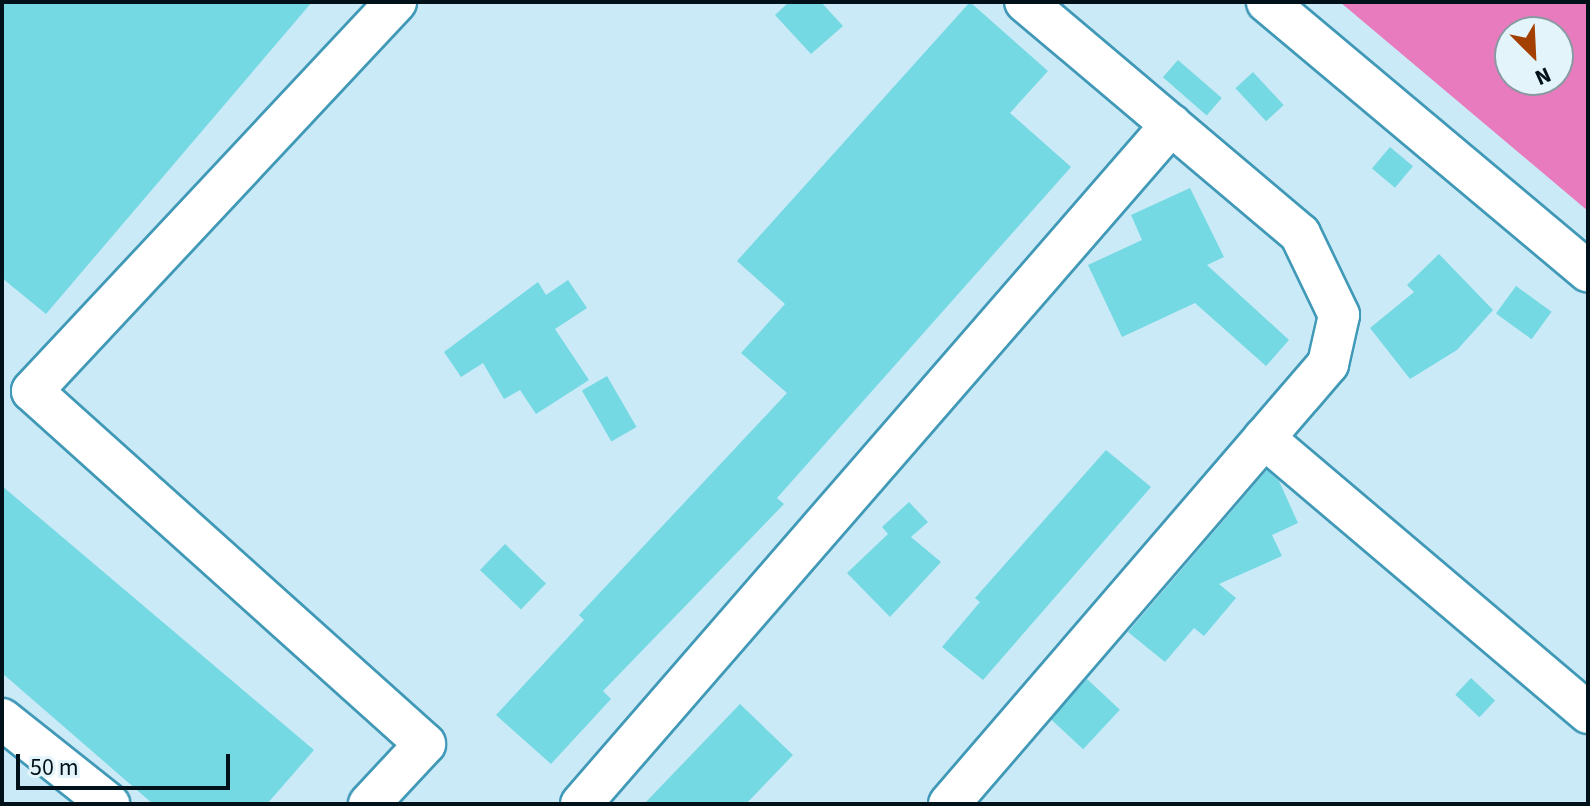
<!DOCTYPE html>
<html>
<head>
<meta charset="utf-8">
<style>
  body { margin:0 }
  #map { position:relative; width:1590px; height:806px; overflow:hidden; background:#caeaf7; font-family:"Source Sans 3",sans-serif }
  div>[style] { position:absolute }
  .water>* { inset:0; background:#e87bbe }
  .building>* { inset:0; background:#74d9e3; transform-origin:0 0 }
  .roads { filter:drop-shadow(2px 0 #4099b7) drop-shadow(-2px 0 #4099b7) drop-shadow(0 2px #4099b7) drop-shadow(0 -2px #4099b7) }
  .minor>* { height:40px; margin:-20px; padding:0 20px; transform-origin:20px; border-radius:20px; background:#fff }
  span { translate:-50% -50%; white-space:nowrap; text-align:center; line-height:1.15; -webkit-text-stroke:6px #e4f4fb; paint-order:stroke }
  .frame { position:absolute; inset:0; border:4px solid #001119; pointer-events:none }
  .north { position:absolute; left:1494px; top:16px; width:80px; height:80px; box-sizing:border-box; background:#e4f4fb; border:2px solid #8999a1; border-radius:50%; rotate:156deg; font-size:22px; font-weight:700; line-height:32px; text-align:center; color:#001119 }
  .north::after { content:''; display:block; margin:auto; width:28px; height:36px; background:#a23f01; clip-path:polygon(50% 0,100% 100%,50% 72%,0 100%) }
  .scale { position:absolute; left:16px; top:754px; width:214px; height:36px; box-sizing:border-box; border:4px solid #001119; border-top:0; padding-left:10px; font-size:24px; line-height:28px; white-space:nowrap; color:#001119; -webkit-text-stroke:6px #e4f4fb; paint-order:stroke }
</style>
</head>
<body>
<div id="map">
  <div class="water">
    <div style="clip-path:polygon(evenodd,1340px 2px,1588px 2px,1588px 211px,1340px 2px,1510px 32px,1558px 32px,1558px 80px,1510px 80px,1510px 32px)"></div>
  </div>
  <div class="building">
    <div style="clip-path:polygon(2px 2px,312px 2px,46px 314px,2px 278px)"></div>
    <div style="clip-path:polygon(789px 2px,821px 2px,843px 26px,811px 54px,775px 15px)"></div>
    <div style="clip-path:polygon(970px 2px,1048px 71px,1010px 113px,1071px 167px,777px 498px,784px 504px,603px 691px,611px 699px,551px 764px,496px 715px,584px 620px,579px 615px,787px 393px,741px 353px,785px 304px,737px 261px)"></div>
    <div style="left:1178px;top:60px;width:58px;height:23px;rotate:41deg"></div>
    <div style="left:1253px;top:72px;width:45px;height:24px;rotate:47deg"></div>
    <div style="left:1390px;top:147px;width:30px;height:28px;rotate:40deg"></div>
    <div style="clip-path:polygon(1190px 188px,1224px 257px,1207px 265px,1289px 340px,1266px 366px,1195px 303px,1122px 337px,1088px 265px,1142px 240px,1131px 215px)"></div>
    <div style="clip-path:polygon(1439px 254px,1493px 310px,1457px 350px,1410px 379px,1370px 328px,1414px 292px,1407px 285px)"></div>
    <div style="clip-path:polygon(568px 280px,587px 308px,555px 329px,589px 380px,536px 414px,520px 390px,504px 399px,483px 363px,461px 377px,444px 352px,538px 282px,546px 295px)"></div>
    <div style="left:1516px;top:286px;width:44px;height:34px;rotate:36deg"></div>
    <div style="left:607px;top:376px;width:59px;height:29px;rotate:60deg"></div>
    <div style="clip-path:polygon(1106px 450px,1151px 487px,983px 680px,942px 647px,980px 602px,975px 598px)"></div>
    <div style="clip-path:polygon(1267px 470px,1279px 481px,1298px 523px,1272px 535px,1282px 556px,1219px 584px,1236px 598px,1204px 636px,1194px 628px,1165px 662px,1128px 632px)"></div>
    <div style="clip-path:polygon(2px 486px,314px 750px,267px 804px,153px 804px,2px 673px)"></div>
    <div style="clip-path:polygon(909px 502px,928px 522px,911px 537px,941px 562px,890px 617px,847px 573px,888px 534px,882px 527px)"></div>
    <div style="left:505px;top:544px;width:57px;height:36px;rotate:44deg"></div>
    <div style="left:1471px;top:678px;width:33px;height:23px;rotate:43deg"></div>
    <div style="left:1087px;top:679px;width:45px;height:54px;rotate:43deg"></div>
    <div style="clip-path:polygon(740px 704px,793px 755px,746px 804px,644px 804px)"></div>
  </div>
  <div class="roads">
    <div class="minor">
      <div style="left:1267px;top:2px;width:419px;rotate:40deg"></div>
      <div style="left:1264px;top:438px;width:425px;rotate:40.3deg"></div>
      <div style="left:2px;top:719px;width:137px;rotate:38.5deg"></div>
      <div style="left:369px;top:804px;width:82px;rotate:-47deg"></div>
      <div style="left:425px;top:744px;width:528px;rotate:-138.07deg"></div>
      <div style="left:32px;top:391px;width:533px;rotate:-46.9deg"></div>
      <div style="left:581px;top:804px;width:900px;rotate:-49.01deg"></div>
      <div style="left:949px;top:804px;width:581px;rotate:-49.26deg"></div>
      <div style="left:1328px;top:364px;width:50px;rotate:-77.3deg"></div>
      <div style="left:1339px;top:315px;width:90px;rotate:-115.7deg"></div>
      <div style="left:1300px;top:234px;width:360px;rotate:-139.8deg"></div>
    </div>
  </div>
  <div class="frame"></div>
  <div class="north">N</div>
  <div class="scale">50 m</div>
</div>
</body>
</html>
